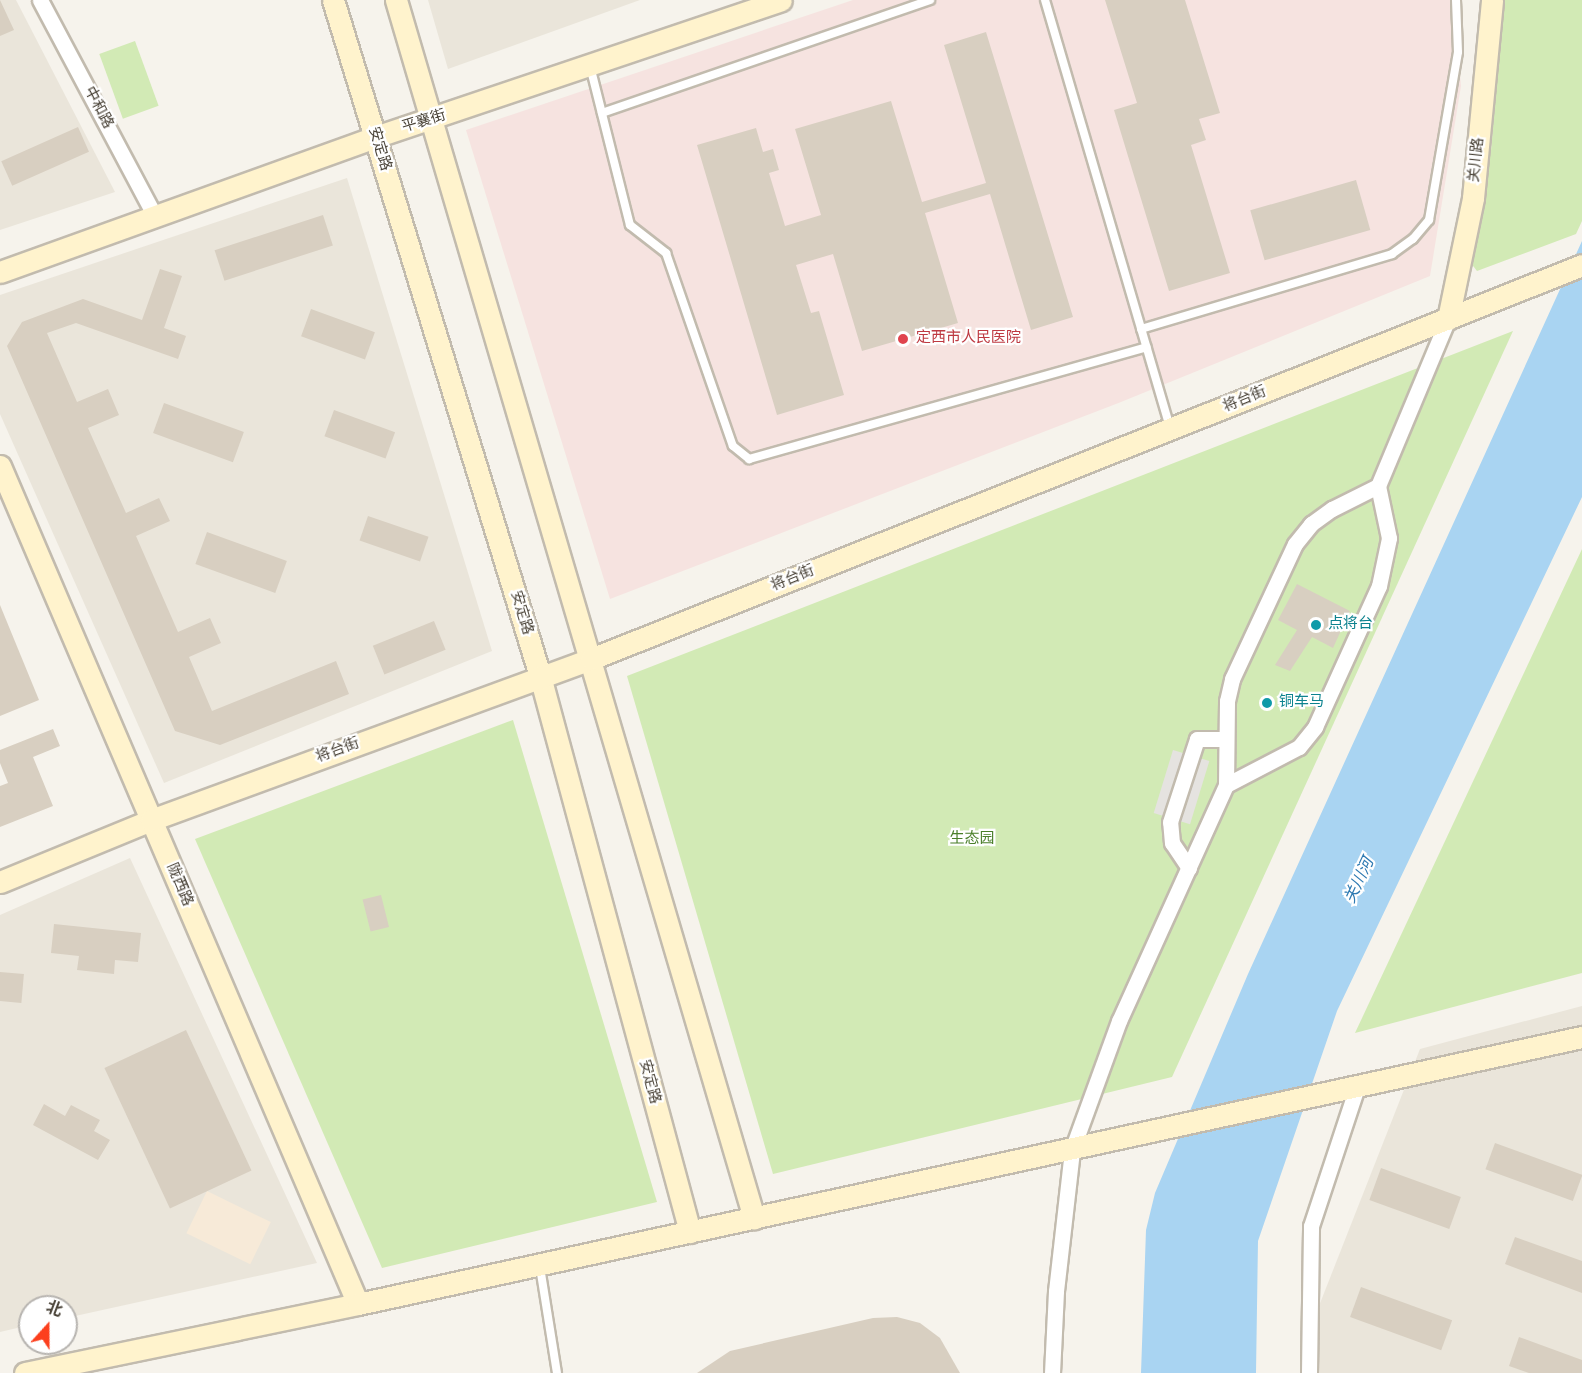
<!DOCTYPE html>
<html>
<head>
<meta charset="utf-8">
<style>
  body { margin:0 }
  #map { position:relative; width:1582px; height:1373px; overflow:hidden; background:#f6f3ec; font-family:Overpass,"Noto Sans SC",sans-serif }
  div>[style] { position:absolute }
  .residential>* { inset:0; background:#eae5da }
  .commercial>* { inset:0; background:#f7ead8; transform-origin:0 0 }
  .medical>* { inset:0; background:#f6e3e0 }
  .green>* { inset:0; background:#d2eab5; transform-origin:0 0 }
  .parking>* { inset:0; background:#e5e3e0; transform-origin:0 0 }
  .water>* { inset:0; background:#a9d4f2 }
  .building>* { inset:0; background:#d8cfc1; transform-origin:0 0 }
  .roads { filter:drop-shadow(2px 0 #c2bbae) drop-shadow(-2px 0 #c2bbae) drop-shadow(0 2px #c2bbae) drop-shadow(0 -2px #c2bbae) }
  .lane>* { height:8px; margin:-4px; padding:0 4px; transform-origin:4px; border-radius:4px; background:#fff }
  .street>* { height:15px; margin:-7.5px; padding:0 7.5px; transform-origin:7.5px; border-radius:7.5px; background:#fff }
  .secondary>* { height:21px; margin:-10.5px; padding:0 10.5px; transform-origin:10.5px; border-radius:10.5px; background:#fff3cd }
  .dots>* { width:16px; height:16px; translate:-50% -50%; box-sizing:border-box; border:3px solid #fff; border-radius:50% }
  span { translate:-50% -50%; white-space:nowrap; text-align:center; line-height:1.15; -webkit-text-stroke:4.5px #fff; paint-order:stroke }
  .street-label { font-size:15px; color:#4b4439 }
  .health-label { font-size:15px; color:#be3a42 }
  .left { translate:0 -50%; text-align:left }
  .culture-label { font-size:15px; color:#0d838f }
  .park-label { font-size:15px; color:#4a7f2a }
  .water-label { font-size:16px; color:#2e7ab2; font-style:italic }
  .north { position:absolute; left:18px; top:1295px; width:60px; height:60px; box-sizing:border-box; background:#fff; border:2px solid #b7b4b0; border-radius:50%; rotate:21deg; font-size:16px; font-weight:700; line-height:24px; text-align:center; color:#4b4439 }
  .north::after { content:''; display:block; margin:auto; width:21px; height:27px; background:#fc3f1d; clip-path:polygon(50% 0,100% 100%,50% 72%,0 100%) }
</style>
</head>
<body>
<div id="map">
  <div class="residential">
    <div style="clip-path:polygon(0 0,16px 0,115px 192px,0 230px)"></div>
    <div style="clip-path:polygon(428px 0,640px 0,448px 69px)"></div>
    <div style="clip-path:polygon(347px 178px,492px 651px,164px 783px,0 414px,0 295px)"></div>
    <div style="clip-path:polygon(130px 858px,317px 1263px,66px 1318px,66px 1307px,30px 1307px,30px 1325px,0 1332px,0 915px)"></div>
    <div style="clip-path:polygon(1582px 1006px,1582px 1373px,1306px 1373px,1304px 1344px,1420px 1049px)"></div>
  </div>
  <div class="commercial">
    <div style="left:207px;top:1191px;width:71px;height:47px;rotate:26deg"></div>
  </div>
  <div class="medical">
    <div style="clip-path:polygon(853px 0,1453px 0,1461px 86px,1430px 276px,1121px 402px,610px 599px,466px 130px)"></div>
  </div>
  <div class="green">
    <div style="clip-path:polygon(1504px 0,1582px 0,1582px 221px,1576px 234px,1477px 271px,1470px 262px,1491px 150px)"></div>
    <div style="left:135px;top:41px;width:69px;height:38px;rotate:70deg"></div>
    <div style="clip-path:polygon(1513px 331px,1172px 1077px,773px 1174px,627px 676px)"></div>
    <div style="clip-path:polygon(1582px 549px,1582px 973px,1355px 1033px)"></div>
    <div style="clip-path:polygon(513px 720px,657px 1202px,382px 1268px,195px 839px)"></div>
  </div>
  <div class="parking">
    <div style="left:1173px;top:750px;width:38px;height:66px;rotate:17deg"></div>
  </div>
  <div class="water">
    <div style="clip-path:polygon(1582px 241px,1582px 497px,1337px 1011px,1258px 1241px,1256px 1373px,1141px 1373px,1146px 1230px,1155px 1193px,1248px 974px)"></div>
  </div>
  <div class="building">
    <div style="clip-path:polygon(0 0,14px 30px,0 36px)"></div>
    <div style="clip-path:polygon(1105px 0,1185px 0,1220px 113px,1199px 119px,1206px 140px,1191px 145px,1230px 273px,1169px 291px,1114px 110px,1137px 103px)"></div>
    <div style="clip-path:polygon(986px 32px,1073px 317px,1031px 330px,990px 194px,925px 213px,958px 323px,862px 351px,833px 254px,796px 265px,811px 313px,819px 311px,844px 395px,777px 415px,697px 145px,756px 128px,763px 152px,773px 149px,779px 170px,769px 173px,785px 226px,821px 215px,795px 129px,891px 101px,922px 202px,986px 183px,944px 45px)"></div>
    <div style="left:78px;top:127px;width:27px;height:84px;rotate:66deg"></div>
    <div style="left:1356px;top:180px;width:52px;height:110px;rotate:74deg"></div>
    <div style="left:323px;top:215px;width:32px;height:114px;rotate:72deg"></div>
    <div style="clip-path:polygon(160px 269px,182px 276px,164px 328px,186px 336px,178px 359px,76px 323px,47px 333px,77px 402px,108px 389px,119px 415px,88px 428px,126px 513px,159px 498px,170px 521px,136px 536px,178px 632px,210px 618px,221px 643px,189px 657px,212px 711px,336px 661px,349px 694px,220px 745px,175px 731px,7px 346px,22px 322px,83px 299px,142px 320px)"></div>
    <div style="left:311px;top:309px;width:68px;height:29px;rotate:20deg"></div>
    <div style="left:164px;top:403px;width:85px;height:32px;rotate:20deg"></div>
    <div style="left:334px;top:410px;width:65px;height:28px;rotate:20deg"></div>
    <div style="left:368px;top:516px;width:64px;height:26px;rotate:19deg"></div>
    <div style="left:207px;top:532px;width:85px;height:34px;rotate:20deg"></div>
    <div style="clip-path:polygon(1297px 584px,1350px 611px,1333px 648px,1312px 637px,1290px 671px,1275px 665px,1297px 630px,1278px 620px)"></div>
    <div style="clip-path:polygon(0 605px,39px 700px,0 716px)"></div>
    <div style="left:434px;top:621px;width:31px;height:66px;rotate:68deg"></div>
    <div style="clip-path:polygon(53px 729px,60px 746px,33px 757px,53px 806px,0 827px,0 786px,8px 783px,0 763px,0 750px)"></div>
    <div style="left:381px;top:895px;width:33px;height:19px;rotate:76deg"></div>
    <div style="clip-path:polygon(54px 924px,141px 933px,138px 962px,115px 960px,114px 974px,77px 970px,79px 956px,51px 953px)"></div>
    <div style="left:0;top:972px;width:24px;height:29px;rotate:5deg"></div>
    <div style="left:186px;top:1030px;width:155px;height:90px;rotate:65deg"></div>
    <div style="clip-path:polygon(44px 1104px,65px 1116px,71px 1105px,100px 1120px,94px 1131px,110px 1140px,98px 1160px,33px 1125px)"></div>
    <div style="left:1495px;top:1143px;width:93px;height:28px;rotate:20deg"></div>
    <div style="left:1381px;top:1168px;width:85px;height:34px;rotate:20deg"></div>
    <div style="clip-path:polygon(1515px 1237px,1582px 1261px,1582px 1293px,1505px 1264px)"></div>
    <div style="left:1361px;top:1287px;width:97px;height:32px;rotate:20deg"></div>
    <div style="clip-path:polygon(897px 1317px,920px 1323px,940px 1338px,960px 1373px,697px 1373px,730px 1351px,873px 1318px)"></div>
    <div style="clip-path:polygon(1519px 1337px,1582px 1360px,1582px 1373px,1529px 1373px,1509px 1366px)"></div>
  </div>
  <div class="roads">
    <div class="lane">
      <div style="left:1045px;top:0;width:446px;rotate:73.7deg"></div>
      <div style="left:590px;top:66px;width:164px;rotate:75.9deg"></div>
      <div style="left:630px;top:225px;width:46px;rotate:37.9deg"></div>
      <div style="left:666px;top:253px;width:204px;rotate:70.9deg"></div>
      <div style="left:733px;top:446px;width:21px;rotate:39deg"></div>
      <div style="left:749px;top:459px;width:413px;rotate:-15.7deg"></div>
      <div style="left:602px;top:113px;width:347px;rotate:-19deg"></div>
      <div style="left:1141px;top:329px;width:262px;rotate:-16.6deg"></div>
      <div style="left:1392px;top:254px;width:26px;rotate:-36deg"></div>
      <div style="left:1413px;top:239px;width:25px;rotate:-50deg"></div>
      <div style="left:1429px;top:220px;width:170px;rotate:-80.2deg"></div>
      <div style="left:1458px;top:52px;width:52px;rotate:-92.2deg"></div>
      <div style="left:540px;top:1267px;width:107px;rotate:80.9deg"></div>
    </div>
    <div class="street">
      <div style="left:40px;top:0;width:245px;rotate:62deg"></div>
      <div style="left:1226px;top:785px;width:82px;rotate:-27.5deg"></div>
      <div style="left:1299px;top:747px;width:26px;rotate:-51deg"></div>
      <div style="left:1315px;top:727px;width:155px;rotate:-65.6deg"></div>
      <div style="left:1379px;top:586px;width:49px;rotate:-78.2deg"></div>
      <div style="left:1389px;top:538px;width:53px;rotate:-101.9deg"></div>
      <div style="left:1378px;top:486px;width:181px;rotate:-67.3deg"></div>
      <div style="left:1189px;top:868px;width:30px;rotate:-124deg"></div>
      <div style="left:1172px;top:843px;width:21px;rotate:-95deg"></div>
      <div style="left:1170px;top:822px;width:87px;rotate:-72deg"></div>
      <div style="left:1197px;top:739px;width:29px"></div>
      <div style="left:1052px;top:1373px;width:82px;rotate:-87.2deg"></div>
      <div style="left:1056px;top:1291px;width:142px;rotate:-83.5deg"></div>
      <div style="left:1072px;top:1150px;width:137px;rotate:-70deg"></div>
      <div style="left:1119px;top:1021px;width:259px;rotate:-65.6deg"></div>
      <div style="left:1226px;top:785px;width:84px;rotate:-89.3deg"></div>
      <div style="left:1227px;top:701px;width:23px;rotate:-77deg"></div>
      <div style="left:1232px;top:679px;width:149px;rotate:-65deg"></div>
      <div style="left:1295px;top:544px;width:26px;rotate:-51deg"></div>
      <div style="left:1311px;top:524px;width:26px;rotate:-36deg"></div>
      <div style="left:1332px;top:509px;width:51px;rotate:-26.6deg"></div>
      <div style="left:1309px;top:1373px;width:147px;rotate:-89.2deg"></div>
      <div style="left:1311px;top:1226px;width:146px;rotate:-71.7deg"></div>
    </div>
    <div class="secondary">
      <div style="left:333px;top:0;width:707px;rotate:72.97deg"></div>
      <div style="left:540px;top:676px;width:576px;rotate:74.9deg"></div>
      <div style="left:396px;top:0;width:1270px;rotate:73.62deg"></div>
      <div style="left:0;top:272px;width:399px;rotate:-19.8deg"></div>
      <div style="left:375px;top:137px;width:428px;rotate:-18.6deg"></div>
      <div style="left:1448px;top:319px;width:124px;rotate:-78.3deg"></div>
      <div style="left:1473px;top:198px;width:199px;rotate:-84.5deg"></div>
      <div style="left:0;top:466px;width:911px;rotate:66.87deg"></div>
      <div style="left:0;top:882px;width:163px;rotate:-22.3deg"></div>
      <div style="left:151px;top:820px;width:469px;rotate:-20.1deg"></div>
      <div style="left:591px;top:659px;width:1066px;rotate:-21.68deg"></div>
      <div style="left:25px;top:1373px;width:340px;rotate:-11.7deg"></div>
      <div style="left:358px;top:1304px;width:1253px;rotate:-12.31deg"></div>
    </div>
  </div>
  <div class="dots">
    <div style="left:903px;top:339px;background:#e0444e"></div>
    <div style="left:1316px;top:625px;background:#0f9aa8"></div>
    <div style="left:1267px;top:703px;background:#0f9aa8"></div>
  </div>
  <div class="street-label">
    <span style="left:98px;top:108px;rotate:62deg">中和路</span>
    <span style="left:424px;top:122px;rotate:-17deg">平襄街</span>
    <span style="left:379px;top:149px;rotate:73deg">安定路</span>
    <span style="left:1477px;top:160px;rotate:-84deg">关川路</span>
    <span style="left:1245px;top:400px;rotate:-22deg">将台街</span>
    <span style="left:793px;top:579px;rotate:-22deg">将台街</span>
    <span style="left:521px;top:613px;rotate:73deg">安定路</span>
    <span style="left:338px;top:751px;rotate:-20deg">将台街</span>
    <span style="left:179px;top:885px;rotate:67deg">陇西路</span>
    <span style="left:649px;top:1082px;rotate:75deg">安定路</span>
  </div>
  <div class="health-label">
    <span class="left" style="left:916px;top:339px">定西市人民医院</span>
  </div>
  <div class="culture-label">
    <span class="left" style="left:1328px;top:625px">点将台</span>
    <span class="left" style="left:1279px;top:703px">铜车马</span>
  </div>
  <div class="park-label">
    <span style="left:972px;top:840px">生态园</span>
  </div>
  <div class="water-label">
    <span style="left:1360px;top:881px;rotate:-65deg">关川河</span>
  </div>
  <div class="north">北</div>
</div>
</body>
</html>
